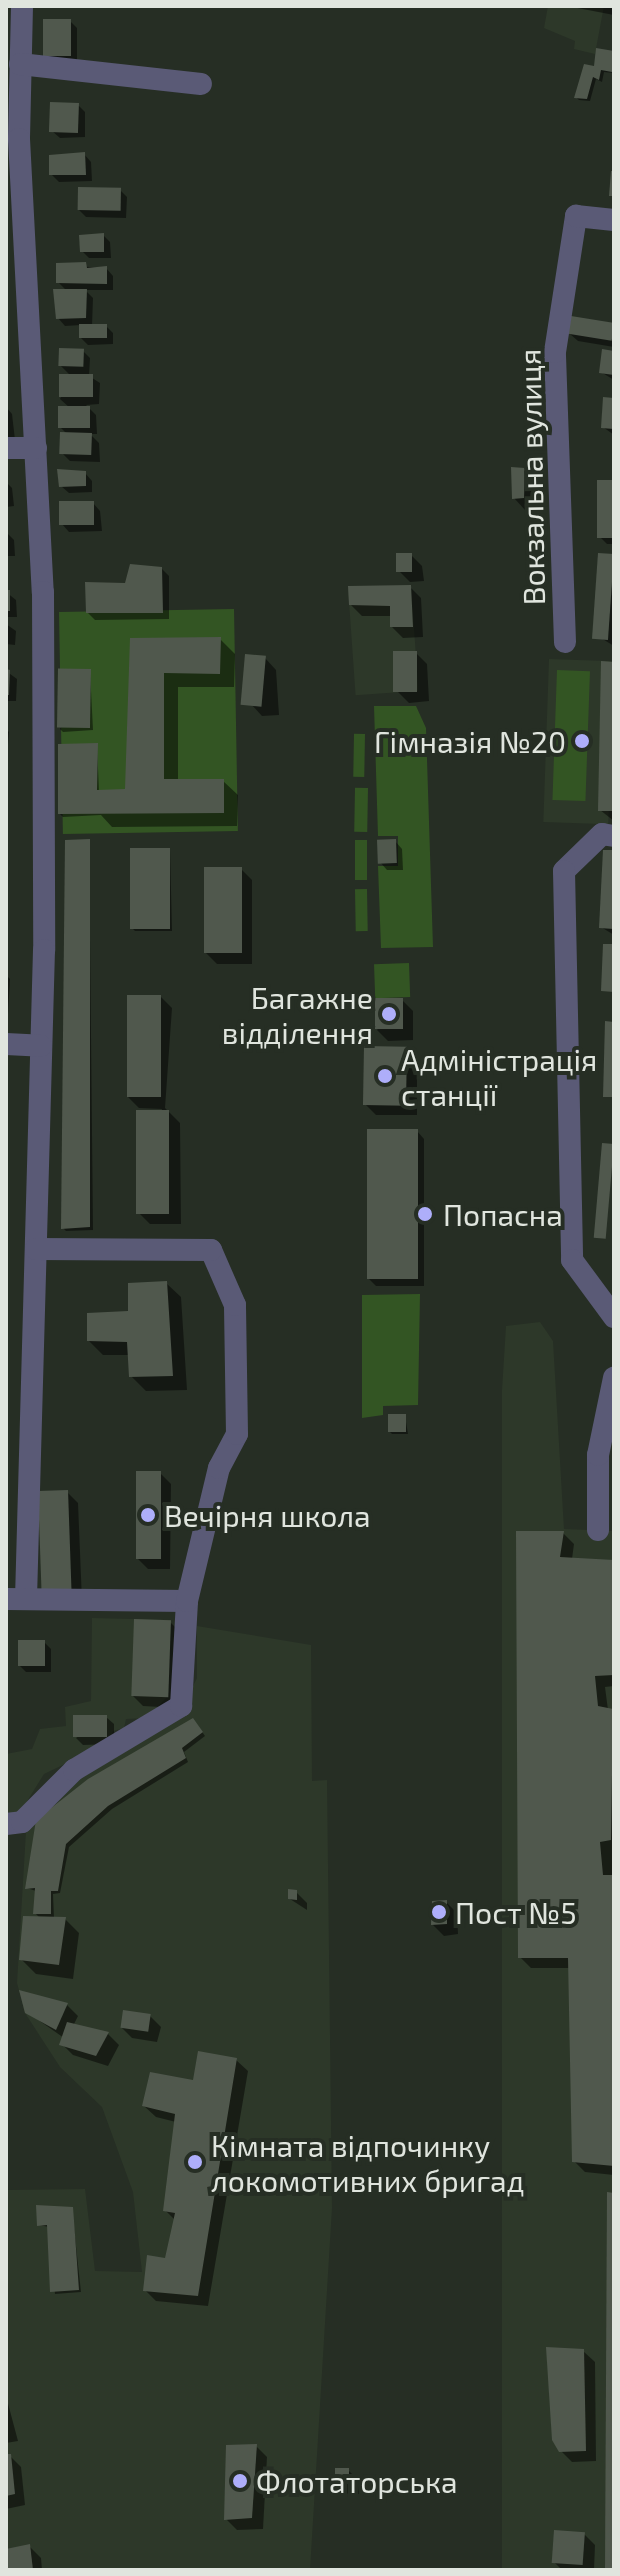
<!DOCTYPE html>
<html>
<head>
<meta charset="utf-8">
<style>
  body { margin:0 }
  #map { position:relative; width:620px; height:2576px; overflow:hidden; background:#262e24; font-family:"Exo 2",sans-serif }
  div>[style] { position:absolute }
  .built>* { inset:0; background:#2d3829; transform-origin:0 0 }
  .green>* { inset:0; background:#335523; transform-origin:0 0 }
  .shadow>* { inset:0; background:#0007; transform-origin:0 0 }
  .building>* { inset:0; background:#50584d; transform-origin:0 0 }
  .minor>* { height:22px; margin:-11px; padding:0 11px; transform-origin:11px; border-radius:11px; background:#5a5a76 }
  .dots>* { width:22px; height:22px; translate:-50% -50%; box-sizing:border-box; border:4px solid #262e24; border-radius:50% }
  span { translate:-50% -50%; white-space:nowrap; text-align:center; line-height:1.15; -webkit-text-stroke:8px #262e24; paint-order:stroke }
  .street-label { font-size:30px; color:#e0e5de }
  .poi-label { font-size:30px; color:#e0e5de }
  .right { translate:-100% -50%; text-align:right }
  .left { translate:0 -50%; text-align:left }
  .frame { position:absolute; inset:0; border:8px solid #e0e5de; pointer-events:none }
</style>
</head>
<body>
<div id="map">
  <div class="built">
    <div style="clip-path:polygon(548px 6px,604px 6px,595px 54px,574px 49px,575px 41px,544px 28px)"></div>
    <div style="left:411px;top:585px;width:106px;height:63px;rotate:86deg"></div>
    <div style="left:549px;top:659px;width:65px;height:163px;rotate:2deg"></div>
    <div style="clip-path:polygon(540px 1322px,553px 1341px,564px 1529px,614px 1531px,614px 2193px,607px 2193px,614px 2570px,502px 2570px,502px 1390px,506px 1326px)"></div>
    <div style="clip-path:polygon(92px 1618px,171px 1620px,167px 1697px,147px 1718px,126px 1719px,124px 1728px,113px 1731px,111px 1742px,44px 1774px,16px 1819px,6px 1819px,6px 1754px,32px 1749px,40px 1729px,66px 1726px,65px 1707px,91px 1701px)"></div>
    <div style="clip-path:polygon(197px 1626px,311px 1645px,312px 1781px,327px 1780px,332px 2208px,310px 2570px,6px 2570px,6px 2190px,85px 2189px,95px 2271px,142px 2272px,133px 2192px,102px 2107px,60px 2067px,25px 2013px,17px 1983px,26px 1831px,78px 1776px,180px 1713px,197px 1678px)"></div>
  </div>
  <div class="green">
    <div style="left:234px;top:609px;width:222px;height:175px;rotate:89deg"></div>
    <div style="left:557px;top:670px;width:33px;height:130px;rotate:2deg"></div>
    <div style="clip-path:polygon(374px 706px,416px 706px,426px 728px,433px 947px,381px 948px,378px 866px,398px 866px,398px 836px,378px 836px)"></div>
    <div style="left:365px;top:734px;width:43px;height:11px;rotate:91deg"></div>
    <div style="left:368px;top:788px;width:44px;height:13px;rotate:91deg"></div>
    <div style="left:367px;top:840px;width:40px;height:12px;rotate:90deg"></div>
    <div style="left:367px;top:889px;width:42px;height:12px;rotate:89deg"></div>
    <div style="left:409px;top:963px;width:34px;height:35px;rotate:88deg"></div>
    <div style="clip-path:polygon(420px 1294px,418px 1405px,383px 1406px,383px 1415px,362px 1418px,362px 1295px)"></div>
  </div>
  <div class="shadow">
    <div style="clip-path:polygon(567px 6px,614px 6px,614px 15px)"></div>
    <div style="clip-path:polygon(70px 21px,77px 28px,77px 62px,47px 56px)"></div>
    <div style="clip-path:polygon(598px 50px,614px 53px,614px 73px,604px 72px,602px 82px,596px 79px,590px 101px,579px 100px,576px 97px,596px 68px)"></div>
    <div style="clip-path:polygon(78px 105px,85px 112px,85px 137px,60px 138px,52px 131px)"></div>
    <div style="clip-path:polygon(84px 154px,91px 162px,92px 181px,59px 182px,51px 174px)"></div>
    <div style="clip-path:polygon(120px 190px,127px 197px,126px 218px,86px 217px,78px 209px)"></div>
    <div style="clip-path:polygon(103px 235px,110px 242px,111px 258px,89px 258px,82px 251px)"></div>
    <div style="clip-path:polygon(58px 265px,106px 268px,113px 276px,113px 290px,85px 290px,93px 298px,92px 326px,106px 326px,113px 333px,113px 344px,88px 345px,81px 338px,81px 325px,65px 326px,58px 318px,67px 291px,58px 282px)"></div>
    <div style="clip-path:polygon(573px 318px,614px 325px,614px 347px,578px 341px,570px 334px)"></div>
    <div style="clip-path:polygon(83px 351px,90px 358px,89px 376px,100px 383px,99px 404px,86px 405px,96px 415px,97px 434px,90px 434px,99px 443px,100px 462px,70px 461px,63px 454px,68px 435px,60px 427px,70px 408px,60px 399px,71px 376px,60px 365px)"></div>
    <div style="clip-path:polygon(614px 353px,614px 380px,601px 372px)"></div>
    <div style="clip-path:polygon(614px 400px,614px 435px,603px 427px)"></div>
    <div style="clip-path:polygon(6px 407px,12px 414px,15px 440px,6px 440px)"></div>
    <div style="clip-path:polygon(524px 470px,536px 481px,534px 509px,525px 510px,514px 498px)"></div>
    <div style="clip-path:polygon(85px 473px,92px 481px,92px 492px,69px 493px,61px 486px)"></div>
    <div style="clip-path:polygon(6px 482px,12px 488px,14px 506px,6px 507px)"></div>
    <div style="clip-path:polygon(614px 482px,614px 544px,607px 544px,600px 537px)"></div>
    <div style="clip-path:polygon(93px 503px,100px 511px,102px 531px,69px 532px,62px 524px)"></div>
    <div style="clip-path:polygon(6px 532px,14px 540px,15px 556px,6px 556px)"></div>
    <div style="clip-path:polygon(411px 555px,422px 566px,424px 581px,410px 582px,399px 571px)"></div>
    <div style="clip-path:polygon(614px 556px,614px 646px,601px 638px)"></div>
    <div style="clip-path:polygon(161px 568px,169px 576px,169px 619px,95px 620px,88px 613px)"></div>
    <div style="clip-path:polygon(410px 587px,421px 598px,423px 637px,403px 638px,392px 627px,392px 616px,362px 616px,351px 605px)"></div>
    <div style="clip-path:polygon(6px 592px,16px 600px,17px 617px,6px 617px)"></div>
    <div style="clip-path:polygon(6px 624px,16px 631px,15px 645px,6px 644px)"></div>
    <div style="clip-path:polygon(220px 639px,235px 654px,234px 687px,178px 687px,178px 781px,223px 781px,238px 795px,237px 826px,112px 827px,101px 815px,63px 817px,60px 814px,97px 745px,99px 791px,127px 791px,132px 640px)"></div>
    <div style="clip-path:polygon(416px 653px,427px 664px,429px 701px,409px 703px,398px 692px)"></div>
    <div style="clip-path:polygon(265px 658px,276px 670px,279px 715px,262px 716px,251px 704px)"></div>
    <div style="clip-path:polygon(614px 664px,614px 821px,600px 810px)"></div>
    <div style="clip-path:polygon(6px 671px,17px 679px,16px 701px,6px 701px)"></div>
    <div style="clip-path:polygon(90px 671px,93px 730px,63px 732px,60px 729px)"></div>
    <div style="clip-path:polygon(6px 729px,9px 732px,7px 757px,6px 757px)"></div>
    <div style="left:6px;top:767px;width:3px;height:20px;rotate:45deg"></div>
    <div style="clip-path:polygon(89px 841px,93px 1230px,66px 1231px,63px 1228px)"></div>
    <div style="clip-path:polygon(395px 841px,402px 849px,403px 870px,387px 870px,380px 862px)"></div>
    <div style="clip-path:polygon(170px 850px,172px 931px,135px 931px,132px 928px)"></div>
    <div style="clip-path:polygon(614px 852px,614px 935px,601px 927px)"></div>
    <div style="clip-path:polygon(241px 869px,252px 880px,252px 964px,217px 964px,206px 953px)"></div>
    <div style="clip-path:polygon(6px 975px,10px 979px,8px 1014px,6px 1014px)"></div>
    <div style="clip-path:polygon(161px 997px,172px 1008px,165px 1108px,180px 1123px,181px 1224px,150px 1224px,139px 1213px,162px 1109px,139px 1108px,128px 1097px)"></div>
    <div style="clip-path:polygon(402px 1000px,413px 1011px,413px 1040px,388px 1041px,377px 1030px)"></div>
    <div style="clip-path:polygon(406px 1049px,417px 1060px,417px 1115px,376px 1115px,365px 1104px)"></div>
    <div style="clip-path:polygon(417px 1131px,424px 1139px,424px 1286px,376px 1286px,369px 1279px)"></div>
    <div style="clip-path:polygon(166px 1283px,181px 1297px,187px 1390px,146px 1391px,131px 1376px,130px 1355px,103px 1355px,88px 1340px)"></div>
    <div style="clip-path:polygon(405px 1416px,408px 1434px,392px 1434px,389px 1431px)"></div>
    <div style="clip-path:polygon(160px 1473px,171px 1484px,170px 1569px,148px 1569px,137px 1558px)"></div>
    <div style="clip-path:polygon(67px 1492px,78px 1503px,82px 1601px,54px 1603px)"></div>
    <div style="clip-path:polygon(518px 1533px,563px 1533px,574px 1544px,572px 1559px,614px 1562px,614px 1686px,605px 1687px,608px 1710px,614px 1712px,614px 2175px,585px 2172px,574px 2161px,571px 1968px,531px 1968px,520px 1957px)"></div>
    <div style="clip-path:polygon(170px 1622px,182px 1634px,178px 1708px,143px 1706px,132px 1695px)"></div>
    <div style="clip-path:polygon(44px 1642px,51px 1649px,51px 1672px,26px 1672px,19px 1665px)"></div>
    <div style="clip-path:polygon(106px 1717px,114px 1724px,114px 1744px,83px 1745px,76px 1738px)"></div>
    <div style="clip-path:polygon(196px 1723px,205px 1736px,184px 1752px,188px 1762px,112px 1809px,69px 1847px,60px 1893px,53px 1894px,54px 1918px,65px 1919px,79px 1933px,73px 1979px,36px 1974px,21px 1959px,40px 1918px,35px 1913px,36px 1891px,27px 1888px,38px 1821px)"></div>
    <div style="clip-path:polygon(296px 1892px,307px 1903px,307px 1910px,290px 1899px)"></div>
    <div style="clip-path:polygon(446px 1902px,457px 1913px,458px 1934px,444px 1936px,433px 1925px)"></div>
    <div style="clip-path:polygon(67px 2005px,78px 2016px,73px 2026px,108px 2034px,119px 2045px,108px 2066px,73px 2055px,62px 2044px,64px 2038px,27px 2012px)"></div>
    <div style="clip-path:polygon(150px 2016px,161px 2027px,157px 2042px,132px 2038px,121px 2027px)"></div>
    <div style="clip-path:polygon(236px 2060px,248px 2071px,208px 2306px,156px 2301px,145px 2290px,167px 2261px,175px 2220px,165px 2210px,176px 2122px,156px 2117px,144px 2106px)"></div>
    <div style="clip-path:polygon(72px 2209px,81px 2292px,55px 2294px,49px 2227px,39px 2225px)"></div>
    <div style="clip-path:polygon(583px 2351px,595px 2362px,596px 2461px,572px 2462px,561px 2451px)"></div>
    <div style="clip-path:polygon(6px 2396px,18px 2441px,6px 2443px)"></div>
    <div style="clip-path:polygon(256px 2446px,267px 2457px,263px 2529px,237px 2530px,226px 2519px)"></div>
    <div style="clip-path:polygon(10px 2456px,21px 2467px,25px 2505px,6px 2509px)"></div>
    <div style="clip-path:polygon(348px 2470px,359px 2481px,359px 2494px,348px 2494px,337px 2482px)"></div>
    <div style="clip-path:polygon(584px 2534px,595px 2545px,594px 2570px,562px 2570px,554px 2562px)"></div>
    <div style="clip-path:polygon(30px 2547px,41px 2558px,42px 2570px,6px 2570px,6px 2551px)"></div>
  </div>
  <div class="building">
    <div style="left:71px;top:19px;width:37px;height:28px;rotate:90deg"></div>
    <div style="clip-path:polygon(596px 48px,614px 51px,612px 72px,601px 70px,599px 80px,593px 77px,587px 99px,574px 98px,584px 64px,594px 66px)"></div>
    <div style="left:50px;top:102px;width:29px;height:30px;rotate:2deg"></div>
    <div style="clip-path:polygon(85px 152px,86px 175px,49px 175px,49px 155px)"></div>
    <div style="clip-path:polygon(611px 171px,614px 171px,614px 196px,609px 196px)"></div>
    <div style="left:78px;top:187px;width:43px;height:23px;rotate:1deg"></div>
    <div style="clip-path:polygon(104px 233px,104px 252px,80px 252px,79px 235px)"></div>
    <div style="clip-path:polygon(86px 262px,87px 268px,107px 266px,107px 284px,56px 283px,56px 263px)"></div>
    <div style="clip-path:polygon(53px 289px,87px 289px,86px 318px,56px 319px)"></div>
    <div style="left:571px;top:316px;width:44px;height:18px;rotate:9deg"></div>
    <div style="left:107px;top:324px;width:14px;height:28px;rotate:90deg"></div>
    <div style="left:59px;top:348px;width:25px;height:18px;rotate:2deg"></div>
    <div style="clip-path:polygon(602px 349px,614px 351px,614px 375px,599px 373px)"></div>
    <div style="left:93px;top:374px;width:23px;height:34px;rotate:90deg"></div>
    <div style="clip-path:polygon(603px 397px,614px 398px,614px 429px,601px 428px)"></div>
    <div style="left:58px;top:406px;width:32px;height:22px"></div>
    <div style="left:60px;top:432px;width:32px;height:22px;rotate:2deg"></div>
    <div style="clip-path:polygon(511px 467px,525px 468px,524px 498px,512px 499px)"></div>
    <div style="clip-path:polygon(57px 469px,86px 471px,86px 486px,59px 487px)"></div>
    <div style="left:597px;top:480px;width:17px;height:58px"></div>
    <div style="left:59px;top:501px;width:35px;height:24px"></div>
    <div style="left:396px;top:553px;width:16px;height:19px"></div>
    <div style="left:598px;top:553px;width:16px;height:86px;rotate:4deg"></div>
    <div style="clip-path:polygon(130px 564px,162px 567px,163px 613px,86px 613px,85px 582px,125px 583px)"></div>
    <div style="clip-path:polygon(411px 585px,413px 627px,390px 627px,390px 606px,349px 605px,348px 586px)"></div>
    <div style="left:6px;top:590px;width:4px;height:21px"></div>
    <div style="clip-path:polygon(221px 637px,220px 674px,164px 673px,164px 779px,224px 779px,224px 813px,58px 814px,58px 744px,98px 743px,97px 790px,125px 789px,130px 638px)"></div>
    <div style="left:393px;top:651px;width:24px;height:41px"></div>
    <div style="left:245px;top:654px;width:21px;height:51px;rotate:5deg"></div>
    <div style="clip-path:polygon(601px 661px,614px 662px,614px 811px,598px 811px)"></div>
    <div style="clip-path:polygon(6px 669px,10px 670px,9px 695px,6px 695px)"></div>
    <div style="left:91px;top:669px;width:59px;height:33px;rotate:91deg"></div>
    <div style="clip-path:polygon(90px 839px,90px 1227px,61px 1229px,65px 840px)"></div>
    <div style="left:396px;top:839px;width:24px;height:19px;rotate:88deg"></div>
    <div style="left:130px;top:848px;width:40px;height:81px"></div>
    <div style="clip-path:polygon(603px 850px,614px 850px,614px 929px,599px 928px)"></div>
    <div style="left:204px;top:867px;width:38px;height:86px"></div>
    <div style="clip-path:polygon(603px 944px,614px 944px,614px 992px,601px 991px)"></div>
    <div style="left:127px;top:995px;width:34px;height:102px"></div>
    <div style="left:403px;top:998px;width:31px;height:28px;rotate:90deg"></div>
    <div style="clip-path:polygon(605px 1021px,614px 1022px,614px 1097px,603px 1097px)"></div>
    <div style="left:364px;top:1046px;width:43px;height:59px;rotate:1deg"></div>
    <div style="left:136px;top:1110px;width:33px;height:104px"></div>
    <div style="left:367px;top:1129px;width:51px;height:150px"></div>
    <div style="left:602px;top:1143px;width:12px;height:95px;rotate:5deg"></div>
    <div style="clip-path:polygon(167px 1281px,173px 1376px,129px 1377px,127px 1342px,87px 1341px,87px 1313px,128px 1311px,128px 1283px)"></div>
    <div style="left:388px;top:1414px;width:18px;height:18px"></div>
    <div style="left:136px;top:1471px;width:25px;height:88px"></div>
    <div style="left:68px;top:1490px;width:101px;height:30px;rotate:88deg"></div>
    <div style="clip-path:polygon(516px 1531px,564px 1531px,560px 1557px,614px 1560px,614px 1675px,595px 1676px,598px 1706px,613px 1709px,611px 1840px,600px 1842px,603px 1875px,614px 1875px,614px 2166px,572px 2162px,568px 1958px,518px 1958px)"></div>
    <div style="left:134px;top:1619px;width:37px;height:77px;rotate:2deg"></div>
    <div style="left:18px;top:1640px;width:27px;height:26px"></div>
    <div style="left:107px;top:1715px;width:22px;height:34px;rotate:90deg"></div>
    <div style="clip-path:polygon(193px 1718px,203px 1732px,182px 1748px,186px 1758px,108px 1806px,66px 1844px,58px 1891px,51px 1891px,51px 1914px,33px 1914px,35px 1888px,25px 1889px,36px 1820px,88px 1779px)"></div>
    <div style="clip-path:polygon(288px 1889px,297px 1890px,297px 1900px,288px 1899px)"></div>
    <div style="clip-path:polygon(447px 1900px,447px 1924px,431px 1925px,432px 1901px)"></div>
    <div style="clip-path:polygon(23px 1916px,66px 1917px,59px 1965px,19px 1960px)"></div>
    <div style="clip-path:polygon(19px 1990px,68px 2003px,56px 2030px,25px 2013px)"></div>
    <div style="left:123px;top:2010px;width:28px;height:18px;rotate:8deg"></div>
    <div style="clip-path:polygon(67px 2022px,109px 2032px,96px 2056px,59px 2045px)"></div>
    <div style="clip-path:polygon(198px 2051px,237px 2058px,198px 2296px,143px 2291px,147px 2255px,165px 2258px,175px 2213px,163px 2211px,175px 2114px,142px 2106px,150px 2072px,193px 2080px)"></div>
    <div style="clip-path:polygon(607px 2192px,614px 2193px,614px 2570px,605px 2570px)"></div>
    <div style="clip-path:polygon(36px 2205px,73px 2207px,79px 2290px,50px 2292px,47px 2225px,37px 2226px)"></div>
    <div style="clip-path:polygon(546px 2347px,584px 2349px,586px 2451px,559px 2452px,552px 2440px)"></div>
    <div style="clip-path:polygon(257px 2444px,252px 2518px,224px 2520px,226px 2445px)"></div>
    <div style="clip-path:polygon(6px 2454px,11px 2454px,15px 2494px,6px 2496px)"></div>
    <div style="left:335px;top:2468px;width:14px;height:15px"></div>
    <div style="left:554px;top:2530px;width:31px;height:33px;rotate:4deg"></div>
    <div style="clip-path:polygon(30px 2544px,33px 2570px,6px 2570px,6px 2549px)"></div>
  </div>
  <div class="minor">
    <div style="left:22px;top:6px;width:133px;rotate:91.3deg"></div>
    <div style="left:19px;top:139px;width:454px;rotate:87deg"></div>
    <div style="left:43px;top:592px;width:358px;rotate:89.8deg"></div>
    <div style="left:44px;top:950px;width:647px;rotate:91.59deg"></div>
    <div style="left:20px;top:64px;width:182px;rotate:6.3deg"></div>
    <div style="left:6px;top:448px;width:30px"></div>
    <div style="left:565px;top:642px;width:290px;rotate:-92deg"></div>
    <div style="left:555px;top:352px;width:138px;rotate:-81.2deg"></div>
    <div style="left:576px;top:216px;width:38px;rotate:6deg"></div>
    <div style="left:614px;top:836px;width:12px;rotate:-171deg"></div>
    <div style="left:602px;top:834px;width:53px;rotate:135.8deg"></div>
    <div style="left:564px;top:871px;width:389px;rotate:88.8deg"></div>
    <div style="left:572px;top:1260px;width:71px;rotate:53.6deg"></div>
    <div style="left:6px;top:1044px;width:35px;rotate:3deg"></div>
    <div style="left:598px;top:1530px;width:75px;rotate:-90deg"></div>
    <div style="left:598px;top:1455px;width:79px;rotate:-78.3deg"></div>
    <div style="left:6px;top:1599px;width:181px;rotate:0.6deg"></div>
    <div style="left:6px;top:1824px;width:16px;rotate:-7deg"></div>
    <div style="left:22px;top:1822px;width:74px;rotate:-45deg"></div>
    <div style="left:74px;top:1770px;width:125px;rotate:-30.9deg"></div>
    <div style="left:181px;top:1706px;width:105px;rotate:-86.7deg"></div>
    <div style="left:187px;top:1601px;width:137px;rotate:-76.5deg"></div>
    <div style="left:219px;top:1468px;width:38px;rotate:-62deg"></div>
    <div style="left:237px;top:1434px;width:129px;rotate:-90.9deg"></div>
    <div style="left:235px;top:1305px;width:60px;rotate:-113.6deg"></div>
    <div style="left:211px;top:1250px;width:175px;rotate:-179.7deg"></div>
  </div>
  <div class="dots">
    <div style="left:582px;top:741px;background:#aeaefa"></div>
    <div style="left:389px;top:1014px;background:#aeaefa"></div>
    <div style="left:385px;top:1076px;background:#aeaefa"></div>
    <div style="left:425px;top:1214px;background:#aeaefa"></div>
    <div style="left:148px;top:1515px;background:#aeaefa"></div>
    <div style="left:439px;top:1912px;background:#aeaefa"></div>
    <div style="left:195px;top:2162px;background:#aeaefa"></div>
    <div style="left:240px;top:2481px;background:#aeaefa"></div>
  </div>
  <div class="street-label">
    <span style="left:531px;top:477px;rotate:-91deg">Вокзальна вулиця</span>
  </div>
  <div class="poi-label">
    <span class="right" style="left:566px;top:741px">Гімназія №20</span>
    <span class="right" style="left:373px;top:1014px">Багажне<br>відділення</span>
    <span class="left" style="left:401px;top:1076px">Адміністрація<br>станції</span>
    <span class="left" style="left:443px;top:1214px">Попасна</span>
    <span class="left" style="left:164px;top:1515px">Вечірня школа</span>
    <span class="left" style="left:455px;top:1912px">Пост №5</span>
    <span class="left" style="left:211px;top:2162px">Кімната відпочинку<br>локомотивних бригад</span>
    <span class="left" style="left:256px;top:2481px">Флотаторська</span>
  </div>
  <div class="frame"></div>
</div>
</body>
</html>
